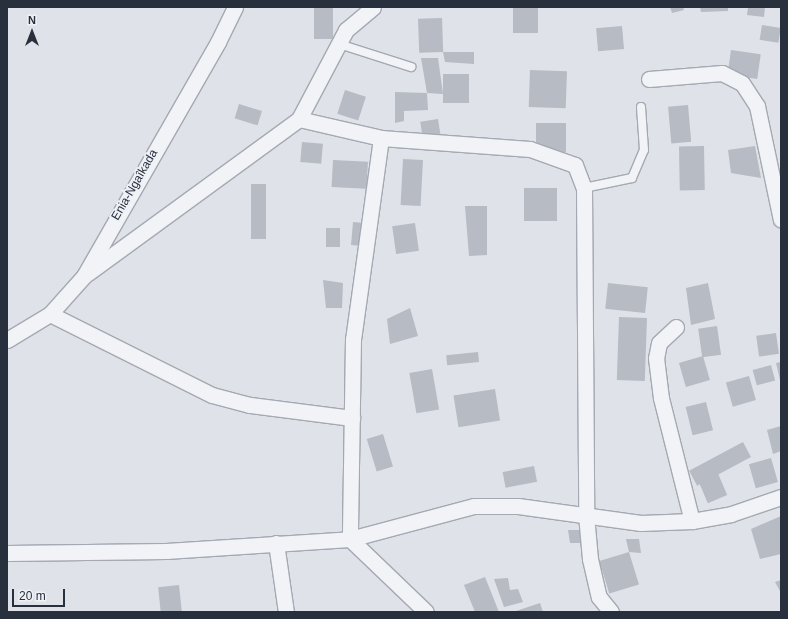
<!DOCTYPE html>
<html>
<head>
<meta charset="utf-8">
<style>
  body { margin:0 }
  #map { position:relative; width:788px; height:619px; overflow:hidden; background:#dfe2e8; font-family:Helvetica,sans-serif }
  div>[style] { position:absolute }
  .building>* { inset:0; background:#b6bbc4; transform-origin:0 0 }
  .roads { filter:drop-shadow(1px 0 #a4a9b2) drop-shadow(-1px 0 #a4a9b2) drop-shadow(0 1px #a4a9b2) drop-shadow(0 -1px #a4a9b2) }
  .service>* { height:8px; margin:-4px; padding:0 4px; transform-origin:4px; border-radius:4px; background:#f1f3f6 }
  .minor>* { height:15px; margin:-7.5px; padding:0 7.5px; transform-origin:7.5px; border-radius:7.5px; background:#f1f3f6 }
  span { translate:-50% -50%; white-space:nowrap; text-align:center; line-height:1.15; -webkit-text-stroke:3.5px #eef1f5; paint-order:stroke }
  .street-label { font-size:12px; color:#28303e }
  .frame { position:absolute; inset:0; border:8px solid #28303e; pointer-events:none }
  .north { position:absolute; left:12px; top:12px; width:40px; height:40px; -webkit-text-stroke:3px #eef1f5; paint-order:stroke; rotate:0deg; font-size:11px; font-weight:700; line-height:16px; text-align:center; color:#28303e }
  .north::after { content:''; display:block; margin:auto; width:14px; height:18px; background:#28303e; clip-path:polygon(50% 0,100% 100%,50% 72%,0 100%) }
  .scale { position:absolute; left:12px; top:589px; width:53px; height:18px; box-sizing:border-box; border:2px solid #28303e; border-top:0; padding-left:5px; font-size:12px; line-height:14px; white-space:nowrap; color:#28303e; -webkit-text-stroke:3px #eef1f5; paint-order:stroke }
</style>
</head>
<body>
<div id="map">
  <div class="building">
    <div style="left:314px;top:7px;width:19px;height:32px"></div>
    <div style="left:513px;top:7px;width:25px;height:26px"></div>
    <div style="clip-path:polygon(670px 7px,683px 7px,684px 10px,672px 13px)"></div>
    <div style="clip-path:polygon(700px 7px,728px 7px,728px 11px,701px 12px)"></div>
    <div style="clip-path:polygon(748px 7px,765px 7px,764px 17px,747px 15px)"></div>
    <div style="left:442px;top:18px;width:34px;height:24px;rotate:88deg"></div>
    <div style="left:762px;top:25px;width:19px;height:15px;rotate:9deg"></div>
    <div style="left:622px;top:26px;width:23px;height:26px;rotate:85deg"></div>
    <div style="left:731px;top:50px;width:30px;height:25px;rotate:8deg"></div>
    <div style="clip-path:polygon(443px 52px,474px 52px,474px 64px,445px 62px)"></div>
    <div style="clip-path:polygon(421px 58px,438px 58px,443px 94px,427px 93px)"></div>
    <div style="left:530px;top:70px;width:37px;height:37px;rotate:2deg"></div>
    <div style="left:469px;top:74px;width:29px;height:26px;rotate:90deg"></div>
    <div style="left:345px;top:90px;width:22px;height:25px;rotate:18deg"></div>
    <div style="clip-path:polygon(395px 92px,427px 93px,428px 110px,404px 111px,404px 121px,395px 123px)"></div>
    <div style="left:239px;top:104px;width:24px;height:15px;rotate:17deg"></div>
    <div style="left:688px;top:105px;width:37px;height:20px;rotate:85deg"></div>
    <div style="left:438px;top:119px;width:18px;height:18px;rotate:81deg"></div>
    <div style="left:536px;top:123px;width:30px;height:29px"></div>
    <div style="left:302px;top:142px;width:21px;height:20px;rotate:5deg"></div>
    <div style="left:704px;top:146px;width:44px;height:25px;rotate:89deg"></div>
    <div style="clip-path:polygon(755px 146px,761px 178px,731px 173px,728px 150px)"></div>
    <div style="left:403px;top:159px;width:20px;height:46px;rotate:3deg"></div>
    <div style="left:333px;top:160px;width:35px;height:27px;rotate:3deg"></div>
    <div style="left:251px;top:184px;width:15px;height:55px"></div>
    <div style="left:524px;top:188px;width:33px;height:33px"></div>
    <div style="clip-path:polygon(465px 206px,487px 206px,487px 255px,469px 256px)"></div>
    <div style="left:353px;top:222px;width:12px;height:23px;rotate:5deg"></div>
    <div style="left:415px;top:223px;width:28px;height:23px;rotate:82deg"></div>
    <div style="left:326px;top:228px;width:14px;height:19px"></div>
    <div style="clip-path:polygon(323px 280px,343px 283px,342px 308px,326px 308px)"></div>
    <div style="left:608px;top:283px;width:40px;height:26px;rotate:6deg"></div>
    <div style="clip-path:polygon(708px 283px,715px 319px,691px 325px,686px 288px)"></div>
    <div style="clip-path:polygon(410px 308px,418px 336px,390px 344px,387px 319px)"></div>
    <div style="left:619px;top:317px;width:28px;height:63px;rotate:2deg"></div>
    <div style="left:717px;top:326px;width:29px;height:19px;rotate:82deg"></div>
    <div style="left:776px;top:333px;width:21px;height:20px;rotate:82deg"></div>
    <div style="left:478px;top:352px;width:10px;height:32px;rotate:84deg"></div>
    <div style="left:703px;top:356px;width:25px;height:25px;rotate:74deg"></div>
    <div style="clip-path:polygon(781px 362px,781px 380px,780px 380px,776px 363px)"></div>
    <div style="left:771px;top:365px;width:16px;height:19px;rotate:75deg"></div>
    <div style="left:432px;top:369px;width:41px;height:23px;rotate:80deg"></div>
    <div style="left:749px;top:376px;width:25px;height:24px;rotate:74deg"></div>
    <div style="left:495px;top:389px;width:32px;height:42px;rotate:81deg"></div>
    <div style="left:706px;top:402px;width:29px;height:21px;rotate:76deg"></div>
    <div style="clip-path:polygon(781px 426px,781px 451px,773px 454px,767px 430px)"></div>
    <div style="left:383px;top:434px;width:34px;height:17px;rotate:73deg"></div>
    <div style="left:743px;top:442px;width:17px;height:61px;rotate:62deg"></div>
    <div style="left:771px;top:458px;width:25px;height:23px;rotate:74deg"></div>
    <div style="left:534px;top:466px;width:16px;height:32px;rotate:79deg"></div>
    <div style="left:717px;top:471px;width:26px;height:21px;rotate:67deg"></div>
    <div style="clip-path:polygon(781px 516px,781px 554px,760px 559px,751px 529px)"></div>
    <div style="clip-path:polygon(568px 530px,581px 530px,583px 543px,570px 543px)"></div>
    <div style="clip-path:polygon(626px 539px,639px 539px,641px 553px,629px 552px)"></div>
    <div style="left:629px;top:552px;width:34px;height:31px;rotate:73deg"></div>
    <div style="clip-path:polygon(485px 577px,499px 612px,475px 612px,464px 585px)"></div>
    <div style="clip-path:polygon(508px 578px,510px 590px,518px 589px,523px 602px,504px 607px,494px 579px)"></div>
    <div style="clip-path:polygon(781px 580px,781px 593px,775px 582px)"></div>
    <div style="left:179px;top:585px;width:27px;height:21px;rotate:84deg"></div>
    <div style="clip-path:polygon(540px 603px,543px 612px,513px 612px)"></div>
  </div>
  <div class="roads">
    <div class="service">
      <div style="left:339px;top:44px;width:76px;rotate:17.7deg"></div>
      <div style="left:584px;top:188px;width:49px;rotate:-11.8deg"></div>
      <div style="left:632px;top:178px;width:30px;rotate:-67deg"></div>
      <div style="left:644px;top:150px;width:43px;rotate:-94deg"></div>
    </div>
    <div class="minor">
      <div style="left:649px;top:79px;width:73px;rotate:-4.7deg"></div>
      <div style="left:722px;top:73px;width:22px;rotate:27deg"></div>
      <div style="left:742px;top:83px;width:27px;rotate:57deg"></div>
      <div style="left:757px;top:106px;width:116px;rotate:78.1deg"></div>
      <div style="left:299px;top:119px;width:84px;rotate:13deg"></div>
      <div style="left:381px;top:138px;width:149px;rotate:4.2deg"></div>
      <div style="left:530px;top:149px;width:48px;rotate:19.6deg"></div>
      <div style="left:575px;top:165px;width:25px;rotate:69deg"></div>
      <div style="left:584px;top:188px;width:327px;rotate:89.6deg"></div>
      <div style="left:586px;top:515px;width:44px;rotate:84.8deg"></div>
      <div style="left:590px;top:559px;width:39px;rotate:77deg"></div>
      <div style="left:599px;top:597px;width:19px;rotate:51deg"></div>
      <div style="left:381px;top:138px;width:203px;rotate:97.9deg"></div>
      <div style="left:353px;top:339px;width:200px;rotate:90.9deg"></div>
      <div style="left:350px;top:539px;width:105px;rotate:43.8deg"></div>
      <div style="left:88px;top:273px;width:261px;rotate:-36.1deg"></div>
      <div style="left:299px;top:119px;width:101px;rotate:-62.2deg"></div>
      <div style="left:346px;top:30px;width:35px;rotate:-40deg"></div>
      <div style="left:50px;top:314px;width:181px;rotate:26.6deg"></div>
      <div style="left:212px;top:395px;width:39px;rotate:15deg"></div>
      <div style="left:250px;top:405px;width:103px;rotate:7.3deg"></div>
      <div style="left:676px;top:327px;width:23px;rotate:137deg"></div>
      <div style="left:659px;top:343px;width:15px;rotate:101deg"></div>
      <div style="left:656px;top:358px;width:40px;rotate:82.9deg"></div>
      <div style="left:661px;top:398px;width:127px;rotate:75.9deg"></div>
      <div style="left:7px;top:340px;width:50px;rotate:-31.2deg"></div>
      <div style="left:50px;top:314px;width:51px;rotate:-48.2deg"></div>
      <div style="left:84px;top:276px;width:270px;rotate:-60.2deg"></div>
      <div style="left:218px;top:42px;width:39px;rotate:-64deg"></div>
      <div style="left:276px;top:543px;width:70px;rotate:81.8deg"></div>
      <div style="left:7px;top:553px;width:159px;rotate:-0.7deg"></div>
      <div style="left:166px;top:551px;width:184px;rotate:-3.7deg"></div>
      <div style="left:350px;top:539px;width:128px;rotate:-14.9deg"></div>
      <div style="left:474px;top:506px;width:44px"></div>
      <div style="left:518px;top:506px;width:124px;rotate:7.9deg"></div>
      <div style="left:641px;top:523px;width:51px;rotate:-2.2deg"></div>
      <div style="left:692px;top:521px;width:40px;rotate:-10deg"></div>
      <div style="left:731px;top:514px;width:53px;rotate:-18.8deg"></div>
    </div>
  </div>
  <div class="street-label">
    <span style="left:135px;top:185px;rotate:-60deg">Enia-Ngaîkada</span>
  </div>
  <div class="frame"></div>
  <div class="north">N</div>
  <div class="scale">20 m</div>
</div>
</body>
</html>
